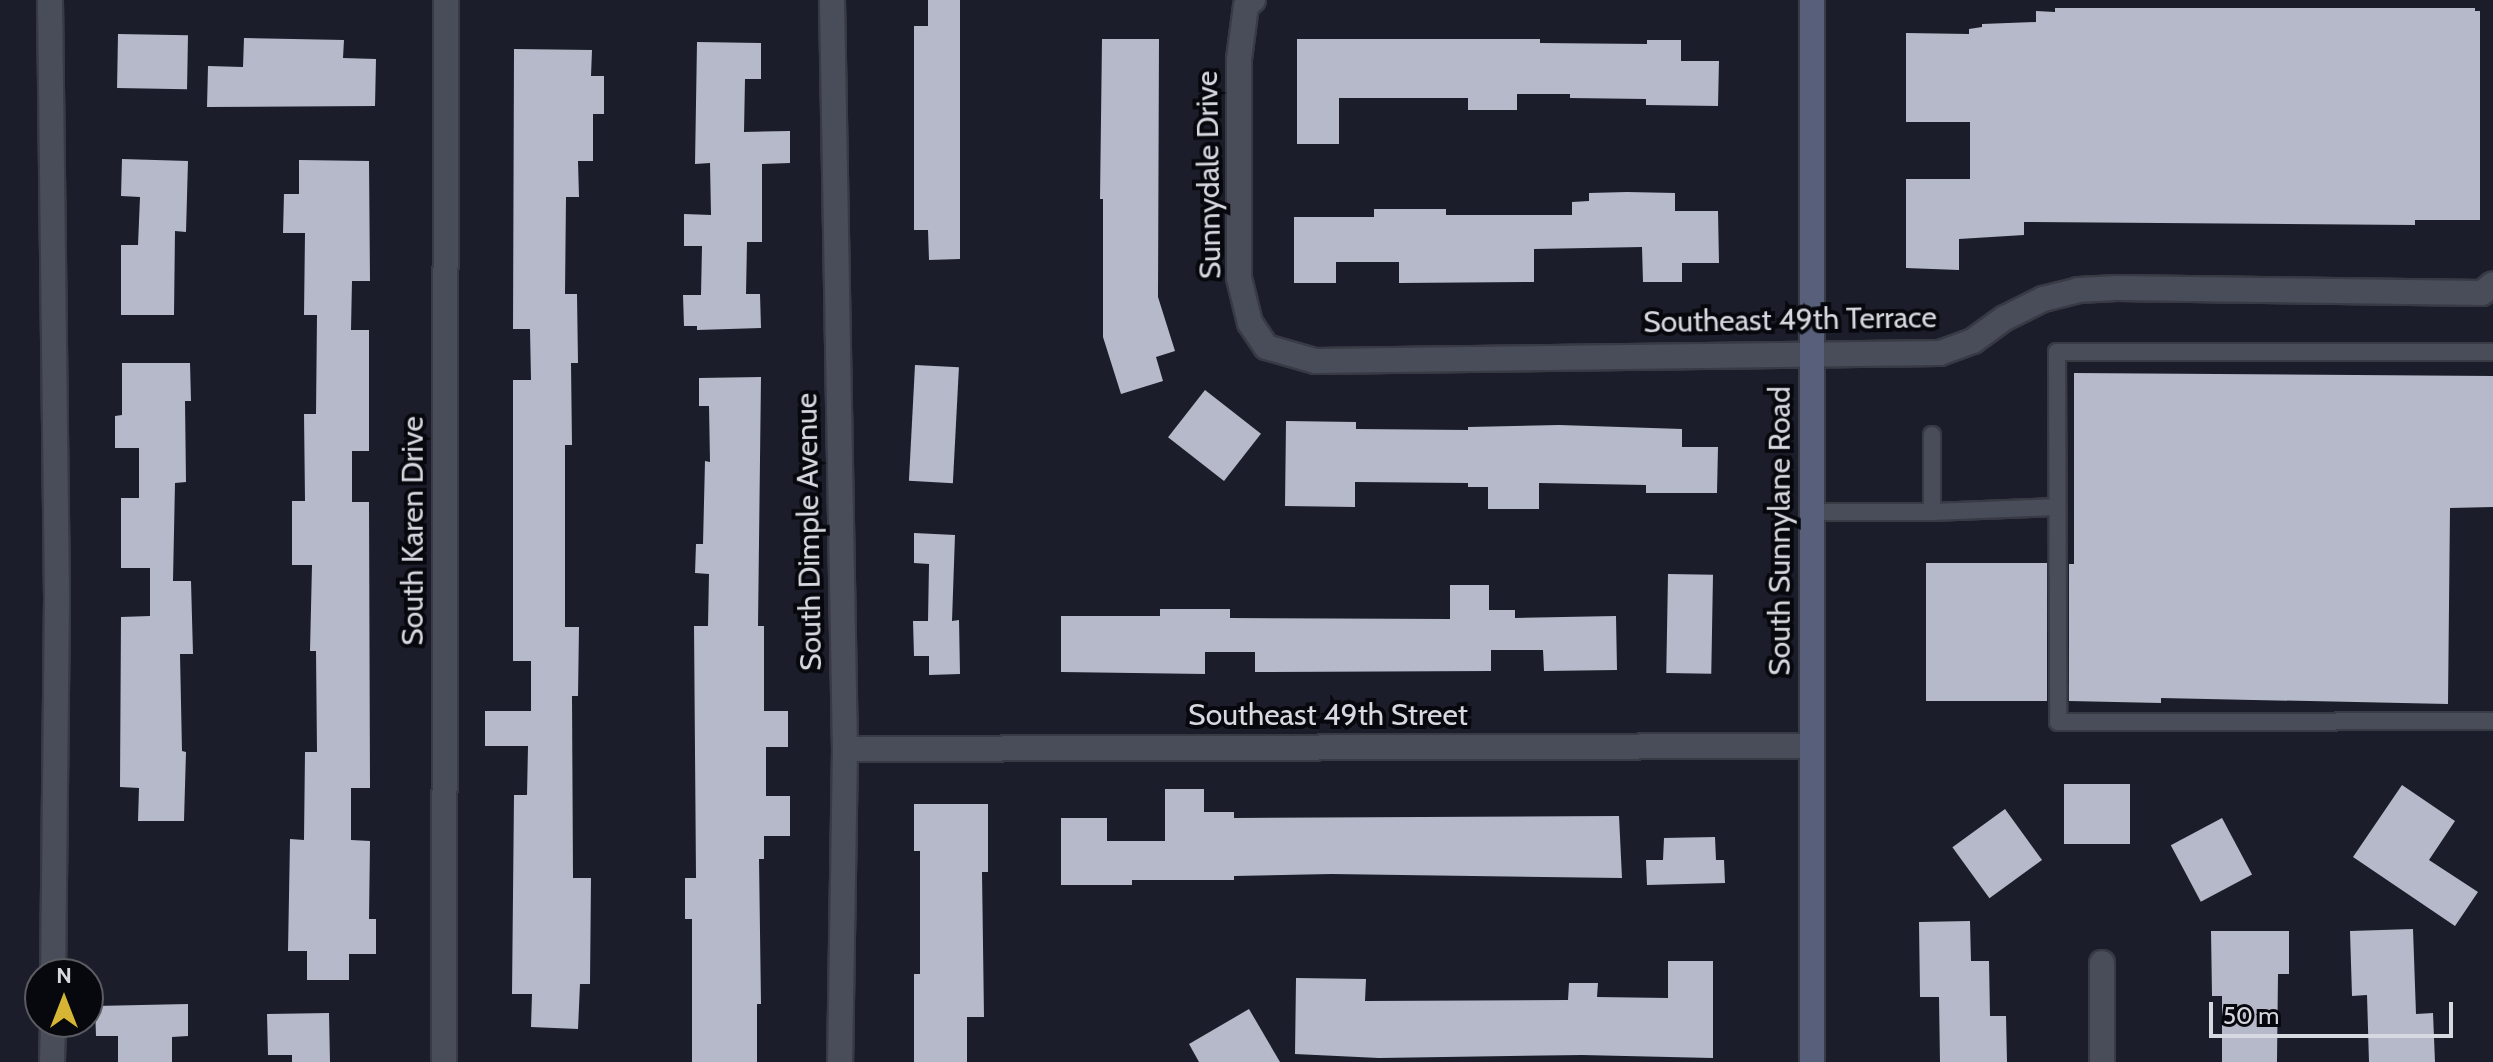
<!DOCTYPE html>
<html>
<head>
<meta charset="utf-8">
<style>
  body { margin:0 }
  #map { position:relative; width:2493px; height:1062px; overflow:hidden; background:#1b1e2a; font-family:Cabin,sans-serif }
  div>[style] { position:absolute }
  .building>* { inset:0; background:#b5b9c9; transform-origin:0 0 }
  .roads { filter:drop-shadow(2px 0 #383a44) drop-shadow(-2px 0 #383a44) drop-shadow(0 2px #383a44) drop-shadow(0 -2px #383a44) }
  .service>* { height:16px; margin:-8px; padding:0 8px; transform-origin:8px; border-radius:8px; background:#494d5a }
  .minor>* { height:24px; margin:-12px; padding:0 12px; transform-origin:12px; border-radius:12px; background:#494d5a }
  .secondary>* { height:24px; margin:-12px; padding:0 12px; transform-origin:12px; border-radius:12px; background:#585f7b }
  span { translate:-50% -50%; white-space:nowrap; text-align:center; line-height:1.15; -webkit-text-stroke:8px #07080d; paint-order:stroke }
  .street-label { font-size:30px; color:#d7d9e1 }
  .north { position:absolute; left:24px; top:958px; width:80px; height:80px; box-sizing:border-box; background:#07080d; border:2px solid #5a5c62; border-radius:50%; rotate:0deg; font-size:22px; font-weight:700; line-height:32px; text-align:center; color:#d7d9e1 }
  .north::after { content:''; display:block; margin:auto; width:28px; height:36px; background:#d6b534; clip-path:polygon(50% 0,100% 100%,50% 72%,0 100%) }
  .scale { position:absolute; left:2209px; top:1002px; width:244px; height:36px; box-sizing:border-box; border:4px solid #d7d9e1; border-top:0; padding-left:10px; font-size:24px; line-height:28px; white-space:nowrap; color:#d7d9e1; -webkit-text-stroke:6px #07080d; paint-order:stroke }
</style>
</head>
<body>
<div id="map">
  <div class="building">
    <div style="clip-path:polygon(928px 0,960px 0,960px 259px,929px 260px,928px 230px,914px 230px,914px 26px,928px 26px)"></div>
    <div style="clip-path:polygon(2055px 8px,2475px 8px,2475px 11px,2480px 11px,2480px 220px,2415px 220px,2415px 225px,2024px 222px,2024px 235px,1959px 239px,1959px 270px,1906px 268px,1906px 179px,1970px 179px,1970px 122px,1906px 122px,1906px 33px,1969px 34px,1969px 29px,1982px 27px,1982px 24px,2036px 22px,2036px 11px,2055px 12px)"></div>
    <div style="left:118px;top:34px;width:70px;height:54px;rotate:1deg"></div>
    <div style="clip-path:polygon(244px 38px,344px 40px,343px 58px,376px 59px,375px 106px,207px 107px,208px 66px,243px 67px)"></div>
    <div style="clip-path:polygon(1102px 39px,1159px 39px,1158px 297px,1175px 351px,1156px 357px,1163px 381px,1121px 394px,1103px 337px,1103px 199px,1100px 199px)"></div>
    <div style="clip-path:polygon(1297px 39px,1540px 39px,1540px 43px,1647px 44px,1647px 40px,1681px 40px,1681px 61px,1719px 61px,1718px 106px,1646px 105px,1646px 99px,1570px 98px,1570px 94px,1517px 94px,1517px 110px,1468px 110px,1468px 98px,1339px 98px,1339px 144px,1297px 144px)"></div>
    <div style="clip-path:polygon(697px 42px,761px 43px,761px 79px,745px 79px,744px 132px,790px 131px,790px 163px,762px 164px,762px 242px,747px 242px,746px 294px,760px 294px,761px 328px,697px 330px,697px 326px,684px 326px,683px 295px,701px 295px,702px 246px,684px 246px,684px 214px,711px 215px,710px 163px,695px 164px)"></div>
    <div style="clip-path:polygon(514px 49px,592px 50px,591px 76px,604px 76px,604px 114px,593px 114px,593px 161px,578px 161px,579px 197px,566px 197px,565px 294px,577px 294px,578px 363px,571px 363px,572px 445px,565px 445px,565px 627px,579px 627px,578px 696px,572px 696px,573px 878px,591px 878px,590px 984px,580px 984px,578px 1029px,531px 1027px,532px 994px,512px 994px,514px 795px,527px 795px,528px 746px,485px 746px,485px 711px,531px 711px,531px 661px,513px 661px,513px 380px,531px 380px,530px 329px,513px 329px)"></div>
    <div style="clip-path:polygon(122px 159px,188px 161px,186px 232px,175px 231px,174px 315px,121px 315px,121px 245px,138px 245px,140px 197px,121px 196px)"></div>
    <div style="clip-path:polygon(299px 160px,369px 161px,370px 281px,352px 281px,351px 330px,369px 330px,369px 451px,352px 451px,352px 502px,369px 502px,370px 788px,351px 788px,351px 840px,370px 841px,369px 919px,376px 919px,376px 954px,349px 954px,349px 980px,307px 980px,307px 951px,288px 951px,290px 839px,304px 840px,305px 752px,317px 752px,316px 651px,310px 651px,312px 565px,292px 565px,292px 501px,305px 501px,304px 414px,316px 414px,317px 315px,304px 315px,305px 233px,283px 233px,284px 194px,299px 194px)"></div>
    <div style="clip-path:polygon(1627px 192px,1675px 193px,1675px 211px,1718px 211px,1719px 263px,1682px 263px,1682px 282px,1643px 282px,1642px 247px,1534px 249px,1534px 282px,1399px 283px,1399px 262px,1336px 262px,1336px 283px,1294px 283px,1294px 217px,1374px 217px,1374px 209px,1446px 209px,1446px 215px,1572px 215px,1572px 202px,1589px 201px,1589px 193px)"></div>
    <div style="clip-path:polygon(122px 363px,190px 363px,191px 401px,185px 401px,186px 482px,175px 483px,173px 581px,191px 581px,193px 654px,180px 654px,182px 751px,186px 752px,184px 821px,138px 821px,139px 788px,120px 787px,121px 617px,150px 616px,150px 568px,121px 568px,121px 498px,139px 498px,139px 448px,115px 448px,115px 416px,122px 415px)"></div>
    <div style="left:915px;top:365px;width:44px;height:116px;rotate:3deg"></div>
    <div style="clip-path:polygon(2074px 373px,2493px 376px,2493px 507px,2450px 508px,2448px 704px,2161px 698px,2161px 703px,2069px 701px,2069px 564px,2074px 564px)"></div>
    <div style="clip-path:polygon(761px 377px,758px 626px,764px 626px,764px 711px,788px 711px,788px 747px,766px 747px,766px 796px,790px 796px,790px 836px,764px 836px,764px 859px,759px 859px,761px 1004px,757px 1004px,757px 1062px,692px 1062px,692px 919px,685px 919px,685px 878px,696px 878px,694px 626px,708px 626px,709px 574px,695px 573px,696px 544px,703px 544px,705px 461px,710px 462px,709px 406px,699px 406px,699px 378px)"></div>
    <div style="left:1205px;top:390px;width:71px;height:60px;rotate:38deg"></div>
    <div style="clip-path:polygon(1286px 421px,1356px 422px,1356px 429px,1468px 430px,1468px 427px,1559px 425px,1682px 429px,1682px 447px,1718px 447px,1717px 493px,1646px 493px,1646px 485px,1539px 483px,1539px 509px,1488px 509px,1488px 487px,1468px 487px,1468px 483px,1355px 482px,1355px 507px,1285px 506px)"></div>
    <div style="clip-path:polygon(914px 533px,955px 535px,952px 621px,959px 620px,960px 674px,929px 675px,929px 656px,914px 656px,913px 621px,928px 621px,929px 564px,914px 563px)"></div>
    <div style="left:1926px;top:563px;width:121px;height:138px"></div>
    <div style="left:1668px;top:574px;width:45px;height:99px;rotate:1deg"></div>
    <div style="clip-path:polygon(1450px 585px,1489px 585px,1489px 610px,1515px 610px,1515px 618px,1616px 616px,1617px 670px,1544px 671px,1543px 650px,1491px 650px,1491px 671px,1255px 672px,1255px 652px,1205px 652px,1205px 674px,1061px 672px,1061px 616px,1160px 616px,1160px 609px,1230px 609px,1230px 618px,1450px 619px)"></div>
    <div style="left:2130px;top:784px;width:60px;height:66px;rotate:90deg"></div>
    <div style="clip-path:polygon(2402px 785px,2455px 821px,2429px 860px,2478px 892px,2455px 926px,2353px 857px)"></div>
    <div style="clip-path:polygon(1165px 789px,1204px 789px,1204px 812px,1234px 812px,1234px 818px,1619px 816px,1622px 878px,1331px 874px,1234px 876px,1234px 880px,1132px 880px,1132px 885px,1061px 885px,1061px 818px,1107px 818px,1107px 841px,1165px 841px)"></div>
    <div style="clip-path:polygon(914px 804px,988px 804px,988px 872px,982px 872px,984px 1017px,967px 1017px,967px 1062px,914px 1062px,914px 974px,920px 974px,920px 851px,914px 851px)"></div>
    <div style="left:2005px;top:809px;width:63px;height:65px;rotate:54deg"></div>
    <div style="left:2222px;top:818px;width:64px;height:58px;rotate:62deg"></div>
    <div style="clip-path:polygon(1715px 837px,1716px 860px,1724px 860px,1725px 883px,1647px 885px,1646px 860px,1663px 860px,1664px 838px)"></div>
    <div style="clip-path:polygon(1970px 921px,1971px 961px,1989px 961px,1990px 1016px,2006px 1016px,2007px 1062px,1940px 1062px,1939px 997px,1920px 997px,1919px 922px)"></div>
    <div style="clip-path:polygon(2413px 929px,2416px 1014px,2433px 1013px,2435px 1062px,2369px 1062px,2367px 995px,2352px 996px,2350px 931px)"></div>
    <div style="clip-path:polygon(2211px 931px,2289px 931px,2289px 974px,2278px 974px,2277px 1062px,2222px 1062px,2222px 996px,2212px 996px)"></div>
    <div style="clip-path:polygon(1668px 961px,1713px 961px,1713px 1058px,1582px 1055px,1379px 1058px,1295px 1054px,1296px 978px,1366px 979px,1365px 1001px,1568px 1000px,1569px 983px,1598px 983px,1597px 997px,1668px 998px)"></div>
    <div style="clip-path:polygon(188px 1004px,188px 1036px,172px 1037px,172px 1062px,118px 1062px,118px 1036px,96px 1036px,95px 1006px)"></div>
    <div style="clip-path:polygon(1249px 1009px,1280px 1062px,1199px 1062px,1189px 1044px)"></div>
    <div style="clip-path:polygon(329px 1013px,330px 1062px,292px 1062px,292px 1055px,268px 1055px,267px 1014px)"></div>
  </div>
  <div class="roads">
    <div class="service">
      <div style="left:2493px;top:352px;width:436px;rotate:180deg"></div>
      <div style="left:2057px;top:352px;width:370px;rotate:89.8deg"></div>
      <div style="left:2058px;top:722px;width:435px;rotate:-0.1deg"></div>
      <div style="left:1812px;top:512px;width:120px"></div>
      <div style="left:1932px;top:512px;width:77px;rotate:-90deg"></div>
      <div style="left:1932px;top:512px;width:125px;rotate:-2.3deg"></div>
    </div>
    <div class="minor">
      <div style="left:50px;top:0;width:599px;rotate:89.33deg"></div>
      <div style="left:57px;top:599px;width:375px;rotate:90.6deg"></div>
      <div style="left:832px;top:0;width:749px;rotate:89.01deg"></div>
      <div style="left:845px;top:749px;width:313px;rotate:90.9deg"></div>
      <div style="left:1253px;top:0;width:9px;rotate:139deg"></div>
      <div style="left:1246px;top:6px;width:53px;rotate:97.5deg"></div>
      <div style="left:1239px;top:59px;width:219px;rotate:90deg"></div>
      <div style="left:1239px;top:278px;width:46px;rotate:76.3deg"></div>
      <div style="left:1250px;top:323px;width:29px;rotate:56deg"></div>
      <div style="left:1266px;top:347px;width:51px;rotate:15.9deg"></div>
      <div style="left:1315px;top:361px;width:625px;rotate:-0.73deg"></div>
      <div style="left:1940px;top:353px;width:35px;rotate:-20deg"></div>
      <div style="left:1973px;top:341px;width:39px;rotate:-36deg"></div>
      <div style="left:2005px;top:318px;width:42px;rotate:-26.6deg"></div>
      <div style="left:2043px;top:299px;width:36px;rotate:-14deg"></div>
      <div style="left:2078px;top:290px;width:39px;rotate:-3deg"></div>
      <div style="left:2117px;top:288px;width:365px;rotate:0.8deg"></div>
      <div style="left:2482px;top:293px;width:14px;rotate:-39deg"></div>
      <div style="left:845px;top:749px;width:967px;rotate:-0.18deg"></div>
      <div style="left:52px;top:1062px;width:40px;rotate:-88.6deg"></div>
      <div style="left:444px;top:1062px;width:1062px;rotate:-89.89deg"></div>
      <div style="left:2102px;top:1062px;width:99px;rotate:-90deg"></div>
    </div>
    <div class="secondary">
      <div style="left:1812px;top:0;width:1062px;rotate:90deg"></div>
    </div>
  </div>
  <div class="street-label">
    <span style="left:1209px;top:175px;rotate:-91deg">Sunnydale Drive</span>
    <span style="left:1790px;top:320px;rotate:-1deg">Southeast 49th Terrace</span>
    <span style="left:413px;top:531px;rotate:-90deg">South Karen Drive</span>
    <span style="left:1780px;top:531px;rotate:-90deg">South Sunnylane Road</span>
    <span style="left:809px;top:532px;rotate:-91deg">South Dimple Avenue</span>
    <span style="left:1328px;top:715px">Southeast 49th Street</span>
  </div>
  <div class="north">N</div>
  <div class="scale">50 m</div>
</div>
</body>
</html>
